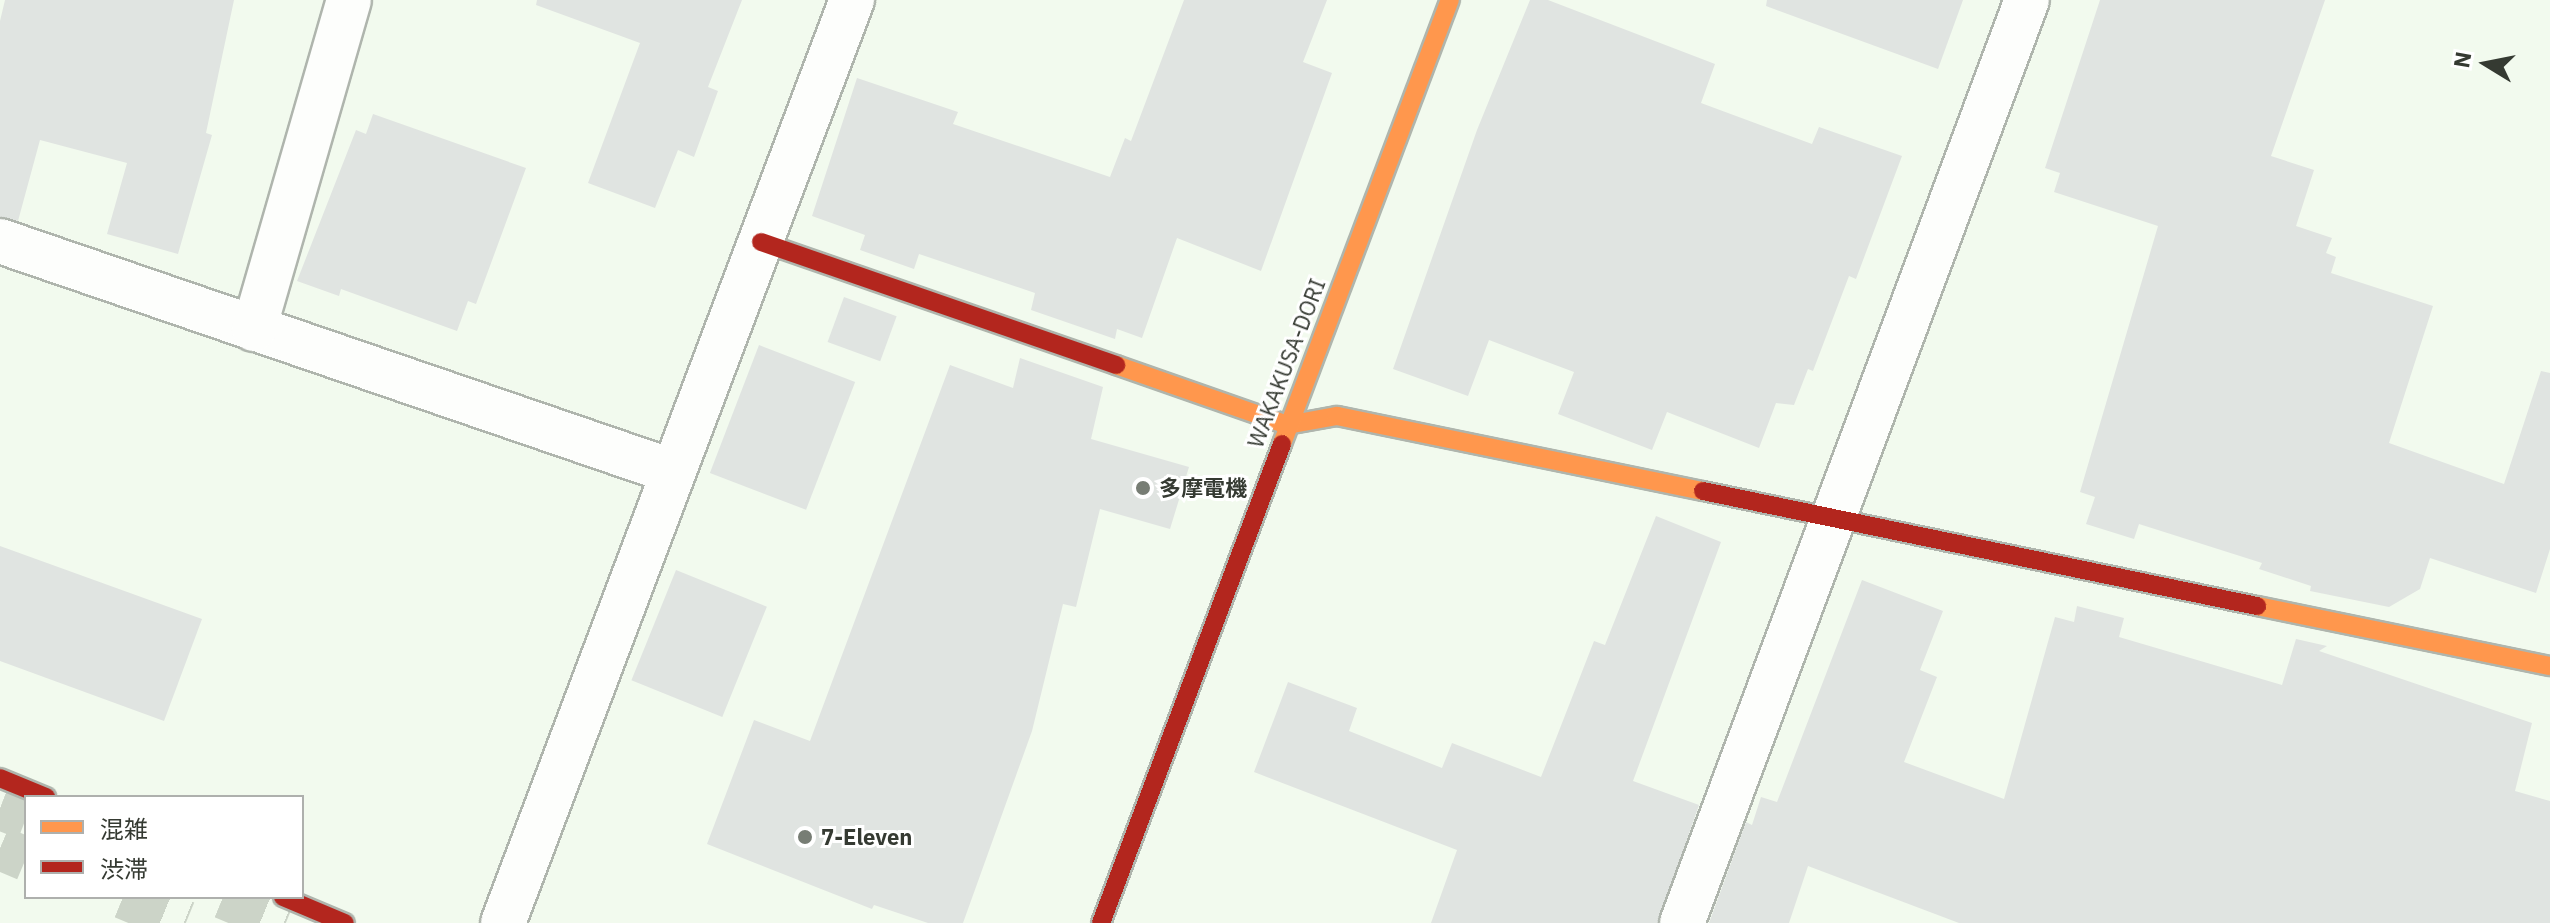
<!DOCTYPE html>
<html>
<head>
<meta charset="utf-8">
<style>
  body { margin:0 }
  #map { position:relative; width:2550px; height:923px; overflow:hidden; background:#f2faee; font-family:"IBM Plex Sans","Noto Sans JP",sans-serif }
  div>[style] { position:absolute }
  .building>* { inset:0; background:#e0e4e1; transform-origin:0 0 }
  .highway-tunnel>* { height:44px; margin-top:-22px; transform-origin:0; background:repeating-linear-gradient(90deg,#ccd4c8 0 44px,transparent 0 66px) }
  .roads { filter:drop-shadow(2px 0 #afb5ad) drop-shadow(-2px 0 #afb5ad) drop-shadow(0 2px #afb5ad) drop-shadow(0 -2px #afb5ad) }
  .street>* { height:44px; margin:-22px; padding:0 22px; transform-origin:22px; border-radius:22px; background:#fdfefc }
  .slow>* { height:18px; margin:-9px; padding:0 9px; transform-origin:9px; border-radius:9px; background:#ff974d }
  .jam>* { height:18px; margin:-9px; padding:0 9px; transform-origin:9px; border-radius:9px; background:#b3261e }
  .dots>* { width:22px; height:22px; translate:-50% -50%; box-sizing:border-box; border:4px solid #fff; border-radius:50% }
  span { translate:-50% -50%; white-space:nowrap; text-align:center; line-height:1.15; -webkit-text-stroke:6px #fff; paint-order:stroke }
  .street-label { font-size:22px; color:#353a32 }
  .poi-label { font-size:22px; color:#353a32; font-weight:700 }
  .left { translate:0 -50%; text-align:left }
  .legend { position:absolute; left:24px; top:795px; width:280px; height:104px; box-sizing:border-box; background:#fff; border:2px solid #aeb0ad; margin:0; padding:10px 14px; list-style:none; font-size:24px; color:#353a32 }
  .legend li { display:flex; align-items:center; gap:16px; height:40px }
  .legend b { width:40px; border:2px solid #aeb0ad }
  .north { position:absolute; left:2446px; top:24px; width:80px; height:80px; -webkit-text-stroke:6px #fff; paint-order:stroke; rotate:280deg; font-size:22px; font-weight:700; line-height:32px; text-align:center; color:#353a32 }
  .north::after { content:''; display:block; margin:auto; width:28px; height:36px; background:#353a32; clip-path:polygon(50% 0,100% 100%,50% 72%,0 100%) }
</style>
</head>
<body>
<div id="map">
  <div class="building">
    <div style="clip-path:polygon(5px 0,234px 0,206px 133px,212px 135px,178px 254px,107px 234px,127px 163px,40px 140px,18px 221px,0 217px,0 21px)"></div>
    <div style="clip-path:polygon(537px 0,742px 0,708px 87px,718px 91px,694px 157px,678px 150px,655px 208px,588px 183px,640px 43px,536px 5px)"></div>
    <div style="clip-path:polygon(1184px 0,1327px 0,1303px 62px,1332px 73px,1261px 271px,1177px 238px,1142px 338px,1117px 329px,1115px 339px,1031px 310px,1035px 293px,919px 254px,914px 269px,860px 250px,865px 235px,812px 216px,857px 78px,958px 112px,953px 124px,1110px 177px,1125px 138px,1131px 141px)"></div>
    <div style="clip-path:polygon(1530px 0,1548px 0,1715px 64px,1701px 103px,1812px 144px,1819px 127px,1902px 156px,1856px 279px,1849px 276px,1813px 371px,1808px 369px,1794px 405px,1776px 403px,1759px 448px,1667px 412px,1652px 450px,1558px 414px,1574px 372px,1489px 340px,1468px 396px,1393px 369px,1477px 130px)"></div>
    <div style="clip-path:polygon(1767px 0,1963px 0,1938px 69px,1766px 6px)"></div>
    <div style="clip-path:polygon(2100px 0,2325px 0,2271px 156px,2314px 170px,2296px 226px,2332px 238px,2326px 253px,2336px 257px,2331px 273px,2433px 306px,2389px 443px,2504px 484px,2541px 371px,2550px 373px,2550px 549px,2536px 593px,2430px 558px,2420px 589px,2389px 607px,2310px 591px,2311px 586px,2259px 569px,2262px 563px,2139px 524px,2134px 539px,2086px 524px,2095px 497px,2080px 492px,2158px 226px,2054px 192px,2060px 173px,2045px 168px)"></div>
    <div style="clip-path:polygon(373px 114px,526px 168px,476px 304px,468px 301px,457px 331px,341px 289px,339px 296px,297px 281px,356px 130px,366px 134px)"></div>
    <div style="left:844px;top:297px;width:56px;height:48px;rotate:20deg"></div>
    <div style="left:759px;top:345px;width:103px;height:137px;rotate:21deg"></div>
    <div style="clip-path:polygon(1020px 358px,1103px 387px,1091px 439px,1189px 467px,1170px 529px,1100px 509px,1076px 607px,1063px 604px,1032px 731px,963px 923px,928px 923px,874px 905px,872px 909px,707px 844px,754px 720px,810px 741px,950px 365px,1013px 388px)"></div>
    <div style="clip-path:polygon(1656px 516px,1721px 542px,1633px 781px,1699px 805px,1658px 923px,1431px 923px,1457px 850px,1254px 772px,1288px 682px,1357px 708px,1349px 731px,1442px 768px,1452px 743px,1541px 777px,1594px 641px,1605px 645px)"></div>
    <div style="clip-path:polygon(0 546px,202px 619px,164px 721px,0 661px)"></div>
    <div style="left:676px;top:570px;width:98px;height:119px;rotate:22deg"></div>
    <div style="clip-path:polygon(1862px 580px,1943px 611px,1920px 670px,1937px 677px,1904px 762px,2004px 799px,2055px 617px,2074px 622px,2077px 606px,2124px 618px,2119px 637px,2282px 685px,2296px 639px,2327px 646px,2319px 651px,2532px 723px,2515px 791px,2550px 801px,2550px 923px,1959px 923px,1808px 866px,1789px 923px,1709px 923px,1746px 822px,1752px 825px,1761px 797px,1777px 802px)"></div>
  </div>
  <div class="highway-tunnel">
    <div style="left:0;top:808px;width:28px;rotate:21deg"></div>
    <div style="left:0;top:848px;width:28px;rotate:23deg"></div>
    <div style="left:123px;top:897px;width:68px;rotate:22.4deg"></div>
    <div style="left:223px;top:897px;width:68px;rotate:22.4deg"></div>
  </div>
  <div class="roads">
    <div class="street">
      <div style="left:0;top:241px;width:712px;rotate:18.92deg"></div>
      <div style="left:254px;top:329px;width:342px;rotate:-73.9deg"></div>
      <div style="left:503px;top:923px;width:987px;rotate:-69.29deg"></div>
      <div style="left:1682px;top:923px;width:985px;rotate:-69.51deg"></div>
    </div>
    <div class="slow">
      <div style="left:1116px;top:365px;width:181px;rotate:19.3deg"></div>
      <div style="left:1287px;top:425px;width:51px;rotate:-10.2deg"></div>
      <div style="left:1337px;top:416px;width:374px;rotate:11.6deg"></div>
      <div style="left:1282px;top:444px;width:475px;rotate:-69.3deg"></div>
      <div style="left:2257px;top:606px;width:299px;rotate:11.6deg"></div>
    </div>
    <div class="jam">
      <div style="left:761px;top:242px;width:376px;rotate:19.1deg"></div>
      <div style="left:1703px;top:491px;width:566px;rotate:11.73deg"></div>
      <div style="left:0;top:778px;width:50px;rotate:22.4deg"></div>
      <div style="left:283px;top:897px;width:67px;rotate:22.8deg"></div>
      <div style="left:1101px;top:923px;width:512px;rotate:-69.3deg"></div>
    </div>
  </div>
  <div class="dots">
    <div style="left:1143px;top:488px;background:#777d74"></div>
    <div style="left:805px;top:837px;background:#777d74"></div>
  </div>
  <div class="street-label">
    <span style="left:1286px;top:363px;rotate:-69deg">WAKAKUSA-DORI</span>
  </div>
  <div class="poi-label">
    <span class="left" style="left:1159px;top:488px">多摩電機</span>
    <span class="left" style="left:821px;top:837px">7-Eleven</span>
  </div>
  <ul class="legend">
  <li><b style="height:10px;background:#ff974d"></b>混雑</li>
  <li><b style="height:10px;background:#b3261e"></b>渋滞</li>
  </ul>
  <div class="north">N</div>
</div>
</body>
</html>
